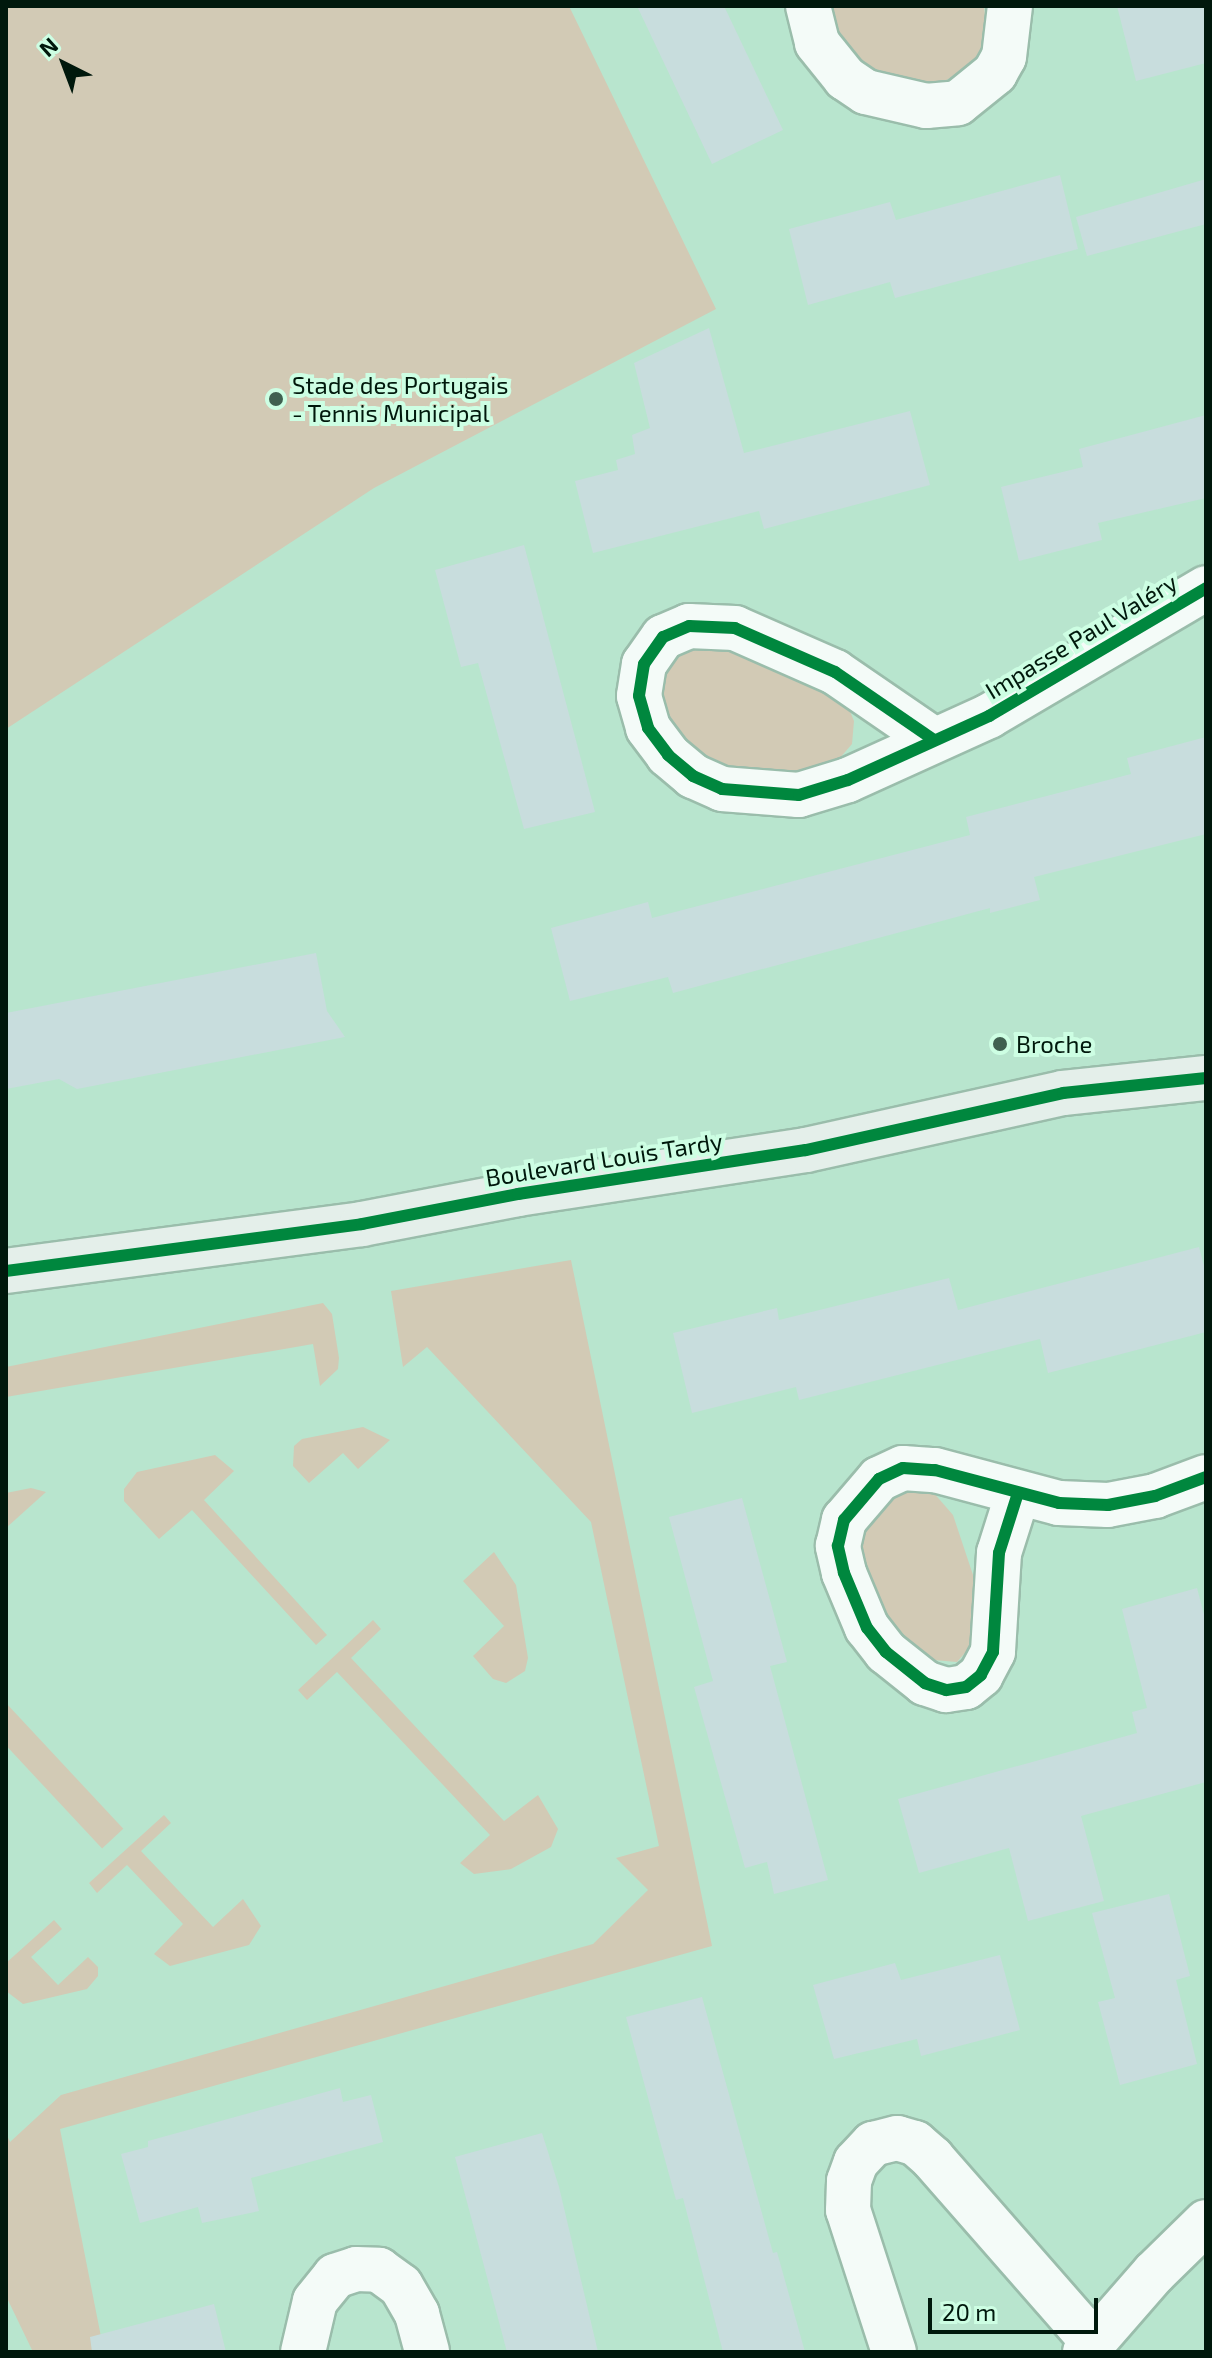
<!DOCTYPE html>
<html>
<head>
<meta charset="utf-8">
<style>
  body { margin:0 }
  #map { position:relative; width:1212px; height:2358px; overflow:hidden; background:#b8e5ce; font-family:"Exo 2",sans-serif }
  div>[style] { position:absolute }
  .green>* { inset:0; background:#d2cab5; transform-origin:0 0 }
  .building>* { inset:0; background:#c8dddd }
  .roads { filter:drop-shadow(2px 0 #9abdab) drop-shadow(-2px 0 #9abdab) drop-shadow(0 2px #9abdab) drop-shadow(0 -2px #9abdab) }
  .street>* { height:44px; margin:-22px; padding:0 22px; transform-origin:22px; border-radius:22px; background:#f4fbf8 }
  .secondary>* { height:44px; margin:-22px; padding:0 22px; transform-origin:22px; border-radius:22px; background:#e4efea }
  .cycleway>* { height:12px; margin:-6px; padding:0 6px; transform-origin:6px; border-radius:6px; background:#00873e }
  .dots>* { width:22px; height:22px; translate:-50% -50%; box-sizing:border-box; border:4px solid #cdfee3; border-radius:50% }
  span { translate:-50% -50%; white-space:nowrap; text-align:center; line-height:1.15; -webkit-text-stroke:8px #cdfee3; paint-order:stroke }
  .poi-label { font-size:24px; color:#00180c }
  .left { translate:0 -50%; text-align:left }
  .street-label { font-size:24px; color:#00180c }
  .frame { position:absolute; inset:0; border:8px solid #00180c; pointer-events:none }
  .north { position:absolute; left:24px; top:24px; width:80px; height:80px; -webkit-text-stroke:6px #cdfee3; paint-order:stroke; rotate:318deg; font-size:22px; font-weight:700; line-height:32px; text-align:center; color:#00180c }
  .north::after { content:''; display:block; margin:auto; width:28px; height:36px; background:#00180c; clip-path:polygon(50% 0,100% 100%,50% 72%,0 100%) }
  .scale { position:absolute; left:928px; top:2298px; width:170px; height:36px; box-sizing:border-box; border:4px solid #00180c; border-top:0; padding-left:10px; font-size:24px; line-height:28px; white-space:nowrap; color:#00180c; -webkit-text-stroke:6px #cdfee3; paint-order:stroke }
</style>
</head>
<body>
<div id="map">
  <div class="green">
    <div style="clip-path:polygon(6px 6px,569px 6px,716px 309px,374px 488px,6px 729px)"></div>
    <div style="clip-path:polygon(832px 6px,984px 6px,988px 41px,978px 62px,936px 86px,878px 78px,839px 43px)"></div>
    <div style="clip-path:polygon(700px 643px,752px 648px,847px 704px,854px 721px,852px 744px,839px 759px,809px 773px,767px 779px,725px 773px,700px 759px,665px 722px,660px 696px,666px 671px,679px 655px)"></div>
    <div style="clip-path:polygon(571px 1260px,712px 1946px,60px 2129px,104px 2352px,33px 2352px,6px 2296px,6px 2133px,10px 2142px,61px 2095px,593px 1944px,648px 1890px,616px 1858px,659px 1846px,591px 1522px,427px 1347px,403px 1367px,391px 1291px)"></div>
    <div style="clip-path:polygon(323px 1303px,332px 1314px,339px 1358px,338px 1369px,320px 1386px,313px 1344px,6px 1397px,6px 1367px)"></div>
    <div style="clip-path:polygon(363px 1427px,390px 1440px,358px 1469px,343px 1453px,309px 1483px,293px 1466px,294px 1446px,302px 1439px)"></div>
    <div style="clip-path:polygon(215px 1455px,234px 1471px,204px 1500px,327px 1635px,316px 1645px,192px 1510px,159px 1539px,124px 1501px,124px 1489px,137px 1472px)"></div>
    <div style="clip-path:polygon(926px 1484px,953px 1515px,973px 1575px,979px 1637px,957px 1662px,921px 1659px,900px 1644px,866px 1586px,858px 1528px,888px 1491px)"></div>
    <div style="clip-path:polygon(31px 1488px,46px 1492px,6px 1528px,6px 1493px)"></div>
    <div style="clip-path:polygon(494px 1552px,516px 1585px,528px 1658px,525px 1671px,506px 1683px,493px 1679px,473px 1656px,504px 1626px,463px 1581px)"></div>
    <div style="clip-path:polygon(373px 1620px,381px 1629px,351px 1658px,504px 1821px,538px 1795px,558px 1829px,551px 1847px,511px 1869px,474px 1874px,460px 1863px,490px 1835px,337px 1672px,307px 1700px,298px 1690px)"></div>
    <div style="left:6px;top:1703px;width:172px;height:29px;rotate:47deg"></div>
    <div style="clip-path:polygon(164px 1815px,171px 1823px,141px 1851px,213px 1927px,243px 1899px,261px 1926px,249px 1945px,170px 1966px,154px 1954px,183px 1924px,127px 1865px,97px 1893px,89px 1883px)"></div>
    <div style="clip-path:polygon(54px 1920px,62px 1929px,31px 1957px,58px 1985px,88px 1957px,98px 1967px,98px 1976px,87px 1989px,23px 2004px,6px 1991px,6px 1963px)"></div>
  </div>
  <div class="building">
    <div style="clip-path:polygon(637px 6px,724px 6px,783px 130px,712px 164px)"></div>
    <div style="clip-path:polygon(1117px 6px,1206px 6px,1206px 63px,1136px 81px)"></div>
    <div style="clip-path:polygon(1060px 175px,1078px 249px,895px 298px,890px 282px,808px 305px,789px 229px,890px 202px,896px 220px)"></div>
    <div style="clip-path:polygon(1206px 179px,1206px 224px,1087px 256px,1076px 217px)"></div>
    <div style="clip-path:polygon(709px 328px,744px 453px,910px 411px,930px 485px,764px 529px,759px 511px,593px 553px,575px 481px,618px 470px,616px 460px,635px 454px,632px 435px,650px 428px,634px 363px)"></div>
    <div style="clip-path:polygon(1206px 415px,1206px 498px,1098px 523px,1102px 540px,1019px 561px,1001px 487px,1083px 467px,1079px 449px)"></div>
    <div style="clip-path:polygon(524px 545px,595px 812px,524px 829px,478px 663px,461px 667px,435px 570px)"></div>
    <div style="clip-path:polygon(1206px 737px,1206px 834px,1034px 877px,1040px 900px,990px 913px,990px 908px,673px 993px,668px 977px,570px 1001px,551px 928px,648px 902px,652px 918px,970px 835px,966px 817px,1131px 774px,1127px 758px)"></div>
    <div style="clip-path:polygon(316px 953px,327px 1011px,345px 1037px,77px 1089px,59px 1079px,6px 1089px,6px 1013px)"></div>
    <div style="clip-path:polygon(1199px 1247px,1206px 1273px,1206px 1332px,1048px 1373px,1040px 1339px,799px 1400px,796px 1387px,692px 1413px,673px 1333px,777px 1308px,779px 1320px,949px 1278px,958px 1310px)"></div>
    <div style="clip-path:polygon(742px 1498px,787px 1662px,770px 1666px,828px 1880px,774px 1894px,767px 1862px,745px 1868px,694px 1687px,713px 1681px,669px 1517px)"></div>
    <div style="clip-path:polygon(1197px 1588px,1206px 1622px,1206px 1782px,1081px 1816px,1104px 1901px,1028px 1921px,1009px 1848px,919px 1873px,898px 1799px,1137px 1733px,1132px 1712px,1147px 1708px,1122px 1609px)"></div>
    <div style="clip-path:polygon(1169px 1894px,1190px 1976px,1176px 1980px,1197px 2064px,1120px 2085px,1098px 2002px,1115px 1998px,1092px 1913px)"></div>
    <div style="clip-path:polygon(1000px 1955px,1020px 2030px,921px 2056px,917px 2039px,834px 2059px,813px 1985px,895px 1963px,901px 1980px)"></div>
    <div style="clip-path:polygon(702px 1997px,773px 2253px,777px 2252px,805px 2352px,723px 2352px,683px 2198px,676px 2200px,626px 2017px)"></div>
    <div style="clip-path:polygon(340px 2088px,343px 2102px,371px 2095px,383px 2142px,251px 2178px,259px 2211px,202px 2223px,198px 2207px,140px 2223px,121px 2154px,148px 2147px,148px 2141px)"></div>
    <div style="clip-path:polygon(542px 2133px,559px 2187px,598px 2352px,507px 2352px,455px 2157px)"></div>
    <div style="clip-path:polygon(214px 2304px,226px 2352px,92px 2352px,90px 2337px)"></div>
  </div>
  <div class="roads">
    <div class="street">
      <div style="left:808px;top:6px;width:38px;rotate:76deg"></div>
      <div style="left:817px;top:43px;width:45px;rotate:51.3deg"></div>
      <div style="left:845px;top:78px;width:25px;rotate:34deg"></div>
      <div style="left:866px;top:92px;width:62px;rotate:13.1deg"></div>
      <div style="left:926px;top:106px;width:32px;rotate:-5deg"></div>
      <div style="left:958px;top:103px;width:48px;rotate:-39deg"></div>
      <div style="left:995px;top:73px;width:18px;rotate:-61deg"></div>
      <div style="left:1004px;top:57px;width:51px;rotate:-83.3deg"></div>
      <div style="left:934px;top:740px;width:120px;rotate:-145.5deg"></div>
      <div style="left:835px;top:672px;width:109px;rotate:-156.3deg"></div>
      <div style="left:735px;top:628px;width:46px;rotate:-177.5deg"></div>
      <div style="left:689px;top:626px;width:28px;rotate:157deg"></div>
      <div style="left:663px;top:637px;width:33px;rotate:125deg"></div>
      <div style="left:644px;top:664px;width:32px;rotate:99deg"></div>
      <div style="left:639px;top:696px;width:33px;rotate:74deg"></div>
      <div style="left:648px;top:728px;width:34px;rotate:53deg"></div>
      <div style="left:668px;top:755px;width:33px;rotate:40deg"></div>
      <div style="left:693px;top:776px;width:32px;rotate:24deg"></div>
      <div style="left:722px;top:789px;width:77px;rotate:4.5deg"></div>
      <div style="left:799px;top:795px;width:51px;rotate:-17deg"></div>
      <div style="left:848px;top:780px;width:155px;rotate:-24.4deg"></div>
      <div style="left:989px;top:716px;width:252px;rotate:-30.5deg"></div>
      <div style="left:1018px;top:1493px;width:63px;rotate:107.6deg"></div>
      <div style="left:999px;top:1553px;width:99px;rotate:93.5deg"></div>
      <div style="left:993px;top:1652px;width:26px;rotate:118deg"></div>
      <div style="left:981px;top:1675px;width:19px;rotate:141deg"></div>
      <div style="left:966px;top:1687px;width:20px;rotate:171deg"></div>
      <div style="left:946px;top:1690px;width:22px;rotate:-162deg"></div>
      <div style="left:925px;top:1683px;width:50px;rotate:-141.5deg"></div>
      <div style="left:886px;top:1652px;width:31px;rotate:-128deg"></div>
      <div style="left:867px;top:1628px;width:60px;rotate:-112.7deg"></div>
      <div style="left:844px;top:1573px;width:28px;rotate:-103deg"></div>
      <div style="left:838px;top:1546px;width:27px;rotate:-77deg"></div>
      <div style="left:844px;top:1520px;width:54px;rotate:-49.5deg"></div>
      <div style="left:879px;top:1479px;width:26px;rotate:-25deg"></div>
      <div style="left:903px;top:1468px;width:32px;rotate:4deg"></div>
      <div style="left:935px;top:1470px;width:128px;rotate:14.9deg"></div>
      <div style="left:1059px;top:1503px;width:49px;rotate:2.3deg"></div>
      <div style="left:1108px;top:1505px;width:48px;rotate:-10.8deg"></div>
      <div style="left:1155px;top:1496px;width:54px;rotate:-20.4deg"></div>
      <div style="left:303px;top:2352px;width:52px;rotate:-76.8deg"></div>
      <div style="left:315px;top:2301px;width:32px;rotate:-51deg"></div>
      <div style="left:335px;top:2276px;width:22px;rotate:-18deg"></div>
      <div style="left:356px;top:2269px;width:23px;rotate:2deg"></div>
      <div style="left:379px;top:2270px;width:27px;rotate:36deg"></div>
      <div style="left:401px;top:2286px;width:32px;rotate:60deg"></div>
      <div style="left:417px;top:2314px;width:39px;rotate:75deg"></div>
      <div style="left:894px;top:2352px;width:149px;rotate:-107.9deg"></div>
      <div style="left:848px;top:2210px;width:29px;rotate:-88deg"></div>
      <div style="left:849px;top:2181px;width:20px;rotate:-70deg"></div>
      <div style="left:856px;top:2162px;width:25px;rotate:-47deg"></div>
      <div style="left:873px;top:2144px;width:25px;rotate:-14deg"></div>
      <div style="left:897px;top:2138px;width:19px;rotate:16deg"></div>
      <div style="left:915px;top:2143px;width:23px;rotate:41deg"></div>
      <div style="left:932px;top:2158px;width:244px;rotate:48.8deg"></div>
      <div style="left:1085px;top:2352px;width:105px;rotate:-48.9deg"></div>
      <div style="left:1154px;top:2273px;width:73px;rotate:-44.4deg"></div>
    </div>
    <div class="secondary">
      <div style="left:6px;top:1271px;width:359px;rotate:-7.5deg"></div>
      <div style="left:362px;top:1224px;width:159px;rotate:-10.9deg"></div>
      <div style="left:518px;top:1194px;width:291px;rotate:-8.7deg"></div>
      <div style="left:806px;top:1150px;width:263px;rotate:-12.5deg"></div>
      <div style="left:1063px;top:1093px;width:144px;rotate:-6deg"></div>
    </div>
  </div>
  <div class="cycleway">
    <div style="left:934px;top:740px;width:120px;rotate:-145.5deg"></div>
    <div style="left:835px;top:672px;width:109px;rotate:-156.3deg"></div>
    <div style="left:735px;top:628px;width:46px;rotate:-177.5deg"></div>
    <div style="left:689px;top:626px;width:28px;rotate:157deg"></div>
    <div style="left:663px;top:637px;width:33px;rotate:125deg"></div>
    <div style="left:644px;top:664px;width:32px;rotate:99deg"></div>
    <div style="left:639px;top:696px;width:33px;rotate:74deg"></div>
    <div style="left:648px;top:728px;width:34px;rotate:53deg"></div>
    <div style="left:668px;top:755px;width:33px;rotate:40deg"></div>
    <div style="left:693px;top:776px;width:32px;rotate:24deg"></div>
    <div style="left:722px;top:789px;width:77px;rotate:4.5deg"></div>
    <div style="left:799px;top:795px;width:51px;rotate:-17deg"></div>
    <div style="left:848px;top:780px;width:155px;rotate:-24.4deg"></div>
    <div style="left:989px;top:716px;width:252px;rotate:-30.5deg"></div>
    <div style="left:6px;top:1271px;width:359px;rotate:-7.5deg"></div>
    <div style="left:362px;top:1224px;width:159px;rotate:-10.9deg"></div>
    <div style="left:518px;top:1194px;width:291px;rotate:-8.7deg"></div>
    <div style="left:806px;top:1150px;width:263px;rotate:-12.5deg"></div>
    <div style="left:1063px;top:1093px;width:144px;rotate:-6deg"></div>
    <div style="left:1018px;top:1493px;width:63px;rotate:107.6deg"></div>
    <div style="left:999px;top:1553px;width:99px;rotate:93.5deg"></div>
    <div style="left:993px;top:1652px;width:26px;rotate:118deg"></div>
    <div style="left:981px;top:1675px;width:19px;rotate:141deg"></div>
    <div style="left:966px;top:1687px;width:20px;rotate:171deg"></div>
    <div style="left:946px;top:1690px;width:22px;rotate:-162deg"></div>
    <div style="left:925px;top:1683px;width:50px;rotate:-141.5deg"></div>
    <div style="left:886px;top:1652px;width:31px;rotate:-128deg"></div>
    <div style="left:867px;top:1628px;width:60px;rotate:-112.7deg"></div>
    <div style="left:844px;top:1573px;width:28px;rotate:-103deg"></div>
    <div style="left:838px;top:1546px;width:27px;rotate:-77deg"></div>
    <div style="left:844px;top:1520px;width:54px;rotate:-49.5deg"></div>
    <div style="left:879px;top:1479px;width:26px;rotate:-25deg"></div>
    <div style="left:903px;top:1468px;width:32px;rotate:4deg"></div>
    <div style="left:935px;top:1470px;width:128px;rotate:14.9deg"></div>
    <div style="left:1059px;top:1503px;width:49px;rotate:2.3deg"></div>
    <div style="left:1108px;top:1505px;width:48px;rotate:-10.8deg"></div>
    <div style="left:1155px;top:1496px;width:54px;rotate:-20.4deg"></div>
  </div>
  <div class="dots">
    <div style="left:276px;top:399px;background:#406050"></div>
    <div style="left:1000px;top:1044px;background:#406050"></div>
  </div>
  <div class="poi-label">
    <span class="left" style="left:292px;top:399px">Stade des Portugais<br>- Tennis Municipal</span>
    <span class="left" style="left:1016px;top:1044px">Broche</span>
  </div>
  <div class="street-label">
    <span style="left:1081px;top:636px;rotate:-31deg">Impasse Paul Valéry</span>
    <span style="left:604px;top:1159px;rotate:-9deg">Boulevard Louis Tardy</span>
  </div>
  <div class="frame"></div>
  <div class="north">N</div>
  <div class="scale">20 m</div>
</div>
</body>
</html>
